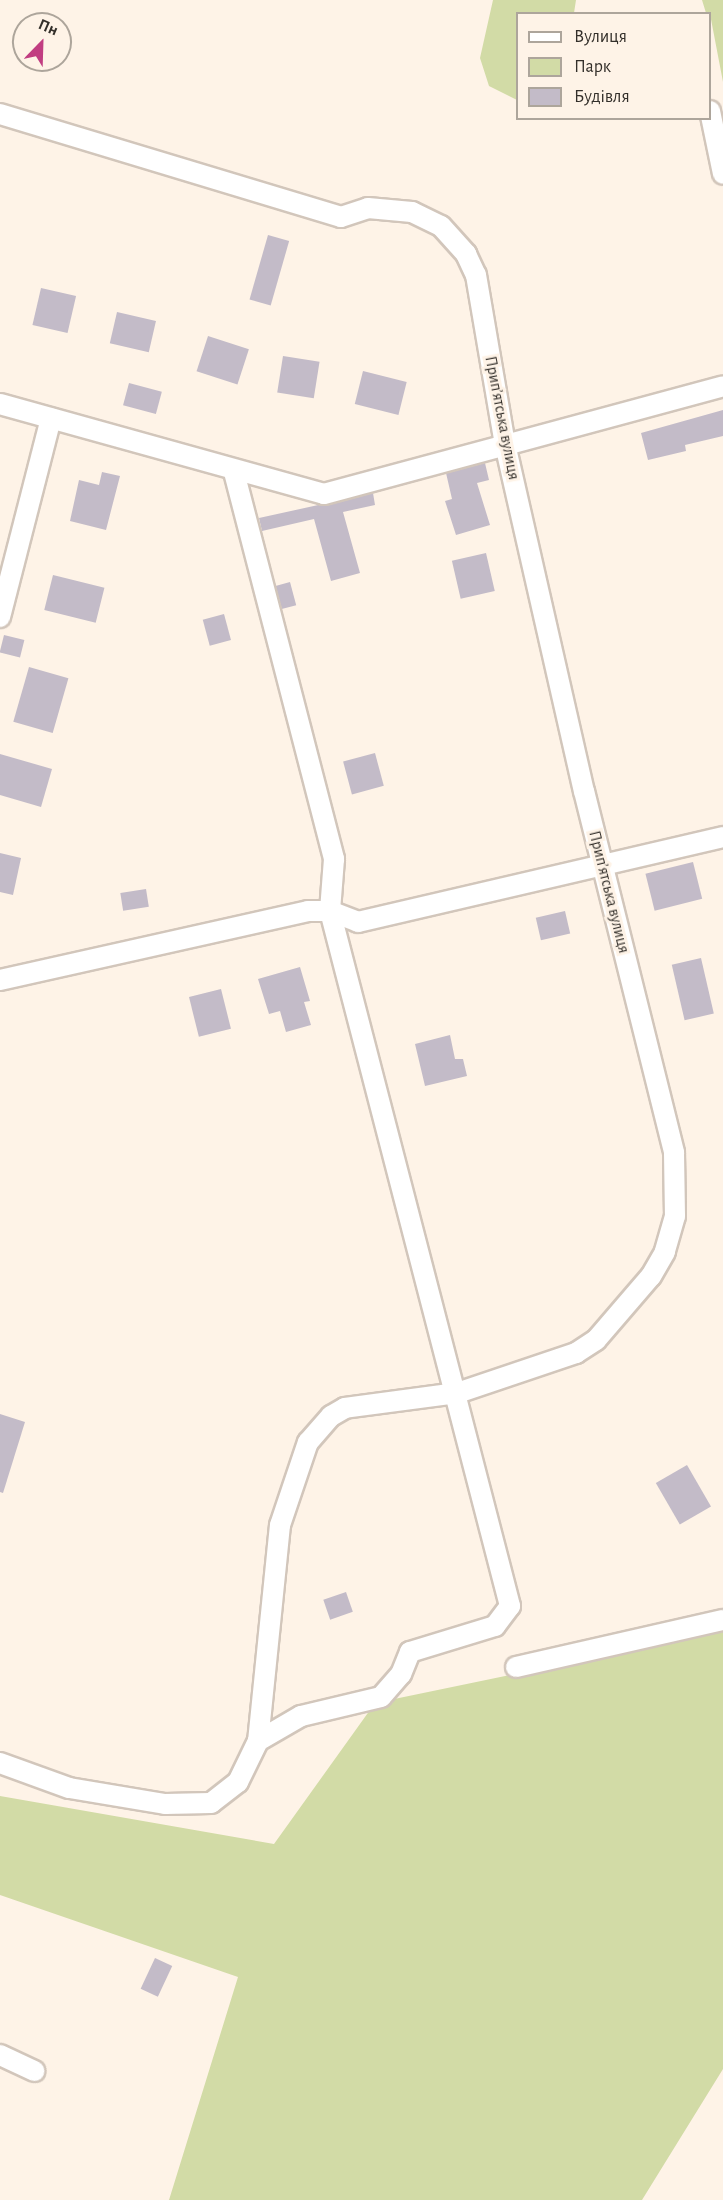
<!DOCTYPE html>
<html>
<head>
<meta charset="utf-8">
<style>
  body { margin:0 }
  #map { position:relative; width:723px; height:2200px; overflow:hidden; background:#fef3e7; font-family:"Alegreya Sans",sans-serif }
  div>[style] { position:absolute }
  .green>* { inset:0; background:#d2dba6 }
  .building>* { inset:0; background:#c3bbc8; transform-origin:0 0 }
  .roads { filter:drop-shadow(2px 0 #d2c6bb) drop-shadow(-2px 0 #d2c6bb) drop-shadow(0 2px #d2c6bb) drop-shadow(0 -2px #d2c6bb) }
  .minor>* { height:20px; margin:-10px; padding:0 10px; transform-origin:10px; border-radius:10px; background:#fff }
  span { translate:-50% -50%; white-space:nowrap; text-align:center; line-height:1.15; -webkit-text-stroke:6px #fef3e7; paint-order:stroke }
  .street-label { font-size:16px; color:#332f2a }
  .legend { position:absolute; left:516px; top:12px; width:195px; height:108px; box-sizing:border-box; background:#fef3e7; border:2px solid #ada59b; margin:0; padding:8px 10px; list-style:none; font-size:18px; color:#332f2a }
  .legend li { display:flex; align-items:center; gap:12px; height:30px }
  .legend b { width:30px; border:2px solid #ada59b }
  .north { position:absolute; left:12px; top:12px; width:60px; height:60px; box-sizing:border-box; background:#fef3e7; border:2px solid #ada59b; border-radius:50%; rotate:23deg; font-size:16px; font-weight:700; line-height:24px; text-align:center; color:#332f2a }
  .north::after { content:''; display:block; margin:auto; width:21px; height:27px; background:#c13d81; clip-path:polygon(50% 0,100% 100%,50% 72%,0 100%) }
</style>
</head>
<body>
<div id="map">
  <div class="green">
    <div style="clip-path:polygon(493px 0,576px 0,574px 13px,518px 14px,517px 100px,489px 86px,480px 58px)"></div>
    <div style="clip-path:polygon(702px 0,723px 0,723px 82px,710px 14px,706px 13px)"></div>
    <div style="clip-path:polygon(723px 1631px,723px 2069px,642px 2200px,169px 2200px,238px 1977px,0 1895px,0 1796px,274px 1844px,375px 1703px)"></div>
  </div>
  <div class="building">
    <div style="left:268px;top:235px;width:22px;height:67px;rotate:16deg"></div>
    <div style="left:41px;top:288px;width:36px;height:38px;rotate:13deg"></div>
    <div style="left:117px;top:312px;width:40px;height:32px;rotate:13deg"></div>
    <div style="left:208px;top:336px;width:43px;height:37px;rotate:18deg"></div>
    <div style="left:283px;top:356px;width:37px;height:37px;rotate:9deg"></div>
    <div style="left:363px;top:371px;width:45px;height:34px;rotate:14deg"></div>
    <div style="left:129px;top:383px;width:34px;height:23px;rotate:15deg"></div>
    <div style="clip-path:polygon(723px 410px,723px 436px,685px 445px,686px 451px,648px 460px,641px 433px)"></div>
    <div style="clip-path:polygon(485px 463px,489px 480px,477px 483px,490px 525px,456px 535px,445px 501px,452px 499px,446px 473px)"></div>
    <div style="clip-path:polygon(102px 472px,120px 476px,106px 530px,70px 521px,79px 480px,99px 485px)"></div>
    <div style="clip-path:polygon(373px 493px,375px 505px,343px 512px,360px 573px,331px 581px,314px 519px,262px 531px,259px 518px)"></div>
    <div style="left:486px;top:553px;width:39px;height:35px;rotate:77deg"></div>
    <div style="left:53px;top:575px;width:53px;height:36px;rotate:14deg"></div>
    <div style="left:290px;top:582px;width:24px;height:15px;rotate:75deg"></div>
    <div style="left:224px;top:614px;width:27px;height:22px;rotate:75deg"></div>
    <div style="left:4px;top:635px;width:21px;height:18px;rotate:14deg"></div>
    <div style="left:29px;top:667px;width:41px;height:57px;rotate:16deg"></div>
    <div style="left:375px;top:753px;width:34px;height:33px;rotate:75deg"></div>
    <div style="clip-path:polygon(0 754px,52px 769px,41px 807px,0 795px)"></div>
    <div style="clip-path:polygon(0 853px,21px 858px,13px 895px,0 892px)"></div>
    <div style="left:693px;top:862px;width:38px;height:49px;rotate:76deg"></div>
    <div style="left:146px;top:889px;width:18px;height:26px;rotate:81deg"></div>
    <div style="left:565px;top:911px;width:23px;height:30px;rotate:77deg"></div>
    <div style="left:701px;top:958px;width:57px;height:30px;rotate:77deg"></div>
    <div style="clip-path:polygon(300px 967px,310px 1001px,304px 1002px,311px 1025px,286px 1032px,280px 1011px,269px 1014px,258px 979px)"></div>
    <div style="left:221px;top:989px;width:41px;height:33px;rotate:76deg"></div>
    <div style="clip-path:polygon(450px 1035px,455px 1059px,463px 1059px,467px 1076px,425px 1086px,415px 1044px)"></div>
    <div style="clip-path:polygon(0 1414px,25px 1422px,3px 1493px,0 1492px)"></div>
    <div style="left:687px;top:1465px;width:48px;height:36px;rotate:60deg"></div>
    <div style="left:346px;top:1592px;width:21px;height:24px;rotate:71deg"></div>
    <div style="left:155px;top:1958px;width:19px;height:34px;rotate:25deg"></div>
  </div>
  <div class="roads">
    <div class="minor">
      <div style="left:710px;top:111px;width:64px;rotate:78.3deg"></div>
      <div style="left:0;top:114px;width:356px;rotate:16.8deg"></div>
      <div style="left:341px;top:217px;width:28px;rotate:-18deg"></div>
      <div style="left:368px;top:208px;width:44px;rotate:5.2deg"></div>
      <div style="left:412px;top:212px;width:32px;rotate:26deg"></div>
      <div style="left:441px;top:226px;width:38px;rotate:48deg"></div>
      <div style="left:466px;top:254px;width:23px;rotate:65deg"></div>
      <div style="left:476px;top:275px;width:171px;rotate:80.3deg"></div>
      <div style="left:505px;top:444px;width:356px;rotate:77.2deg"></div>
      <div style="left:584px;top:791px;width:373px;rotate:76deg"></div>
      <div style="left:674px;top:1153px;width:63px;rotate:89.1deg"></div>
      <div style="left:675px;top:1216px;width:37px;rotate:106deg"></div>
      <div style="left:665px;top:1252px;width:28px;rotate:120deg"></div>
      <div style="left:651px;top:1276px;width:84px;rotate:130.7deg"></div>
      <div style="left:596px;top:1340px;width:24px;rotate:147deg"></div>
      <div style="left:576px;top:1353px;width:126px;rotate:161.4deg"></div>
      <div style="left:457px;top:1393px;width:113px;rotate:172.4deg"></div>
      <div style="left:345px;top:1408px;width:16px;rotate:150deg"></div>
      <div style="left:331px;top:1416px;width:35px;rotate:131deg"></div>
      <div style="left:308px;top:1442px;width:88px;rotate:108.6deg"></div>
      <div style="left:280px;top:1525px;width:217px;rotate:95.8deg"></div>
      <div style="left:258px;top:1741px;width:46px;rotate:116deg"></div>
      <div style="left:238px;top:1782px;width:34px;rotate:142deg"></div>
      <div style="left:211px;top:1803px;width:46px;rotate:178.8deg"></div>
      <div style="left:165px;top:1804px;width:97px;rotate:-170.5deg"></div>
      <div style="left:69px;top:1788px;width:73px;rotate:-160.1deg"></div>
      <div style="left:0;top:404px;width:336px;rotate:15.5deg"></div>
      <div style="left:324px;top:494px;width:413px;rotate:-15.1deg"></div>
      <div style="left:234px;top:472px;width:400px;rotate:75.5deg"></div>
      <div style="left:334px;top:859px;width:52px;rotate:94.4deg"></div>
      <div style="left:330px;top:911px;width:718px;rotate:75.48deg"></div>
      <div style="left:510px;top:1606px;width:25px;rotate:127deg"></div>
      <div style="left:495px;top:1626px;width:89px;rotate:163deg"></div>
      <div style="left:410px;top:1652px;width:24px;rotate:112deg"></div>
      <div style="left:401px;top:1674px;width:30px;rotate:131deg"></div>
      <div style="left:381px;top:1697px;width:82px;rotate:166.6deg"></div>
      <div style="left:301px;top:1716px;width:50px;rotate:149.8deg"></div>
      <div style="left:0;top:617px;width:205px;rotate:-75.6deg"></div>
      <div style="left:0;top:980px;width:316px;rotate:-12.6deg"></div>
      <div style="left:308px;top:911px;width:22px"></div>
      <div style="left:330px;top:911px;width:30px;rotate:21deg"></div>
      <div style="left:358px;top:922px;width:375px;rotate:-13.1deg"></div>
      <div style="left:516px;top:1667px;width:212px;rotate:-12.8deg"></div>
      <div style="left:0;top:2055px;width:38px;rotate:25deg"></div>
    </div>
  </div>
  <div class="street-label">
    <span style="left:502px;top:418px;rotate:79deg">Прип’ятська вулиця</span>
    <span style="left:609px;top:892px;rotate:76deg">Прип’ятська вулиця</span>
  </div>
  <ul class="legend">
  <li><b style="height:8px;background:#fff"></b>Вулиця</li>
  <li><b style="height:16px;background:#d2dba6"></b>Парк</li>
  <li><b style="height:16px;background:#c3bbc8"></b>Будівля</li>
  </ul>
  <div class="north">Пн</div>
</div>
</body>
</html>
